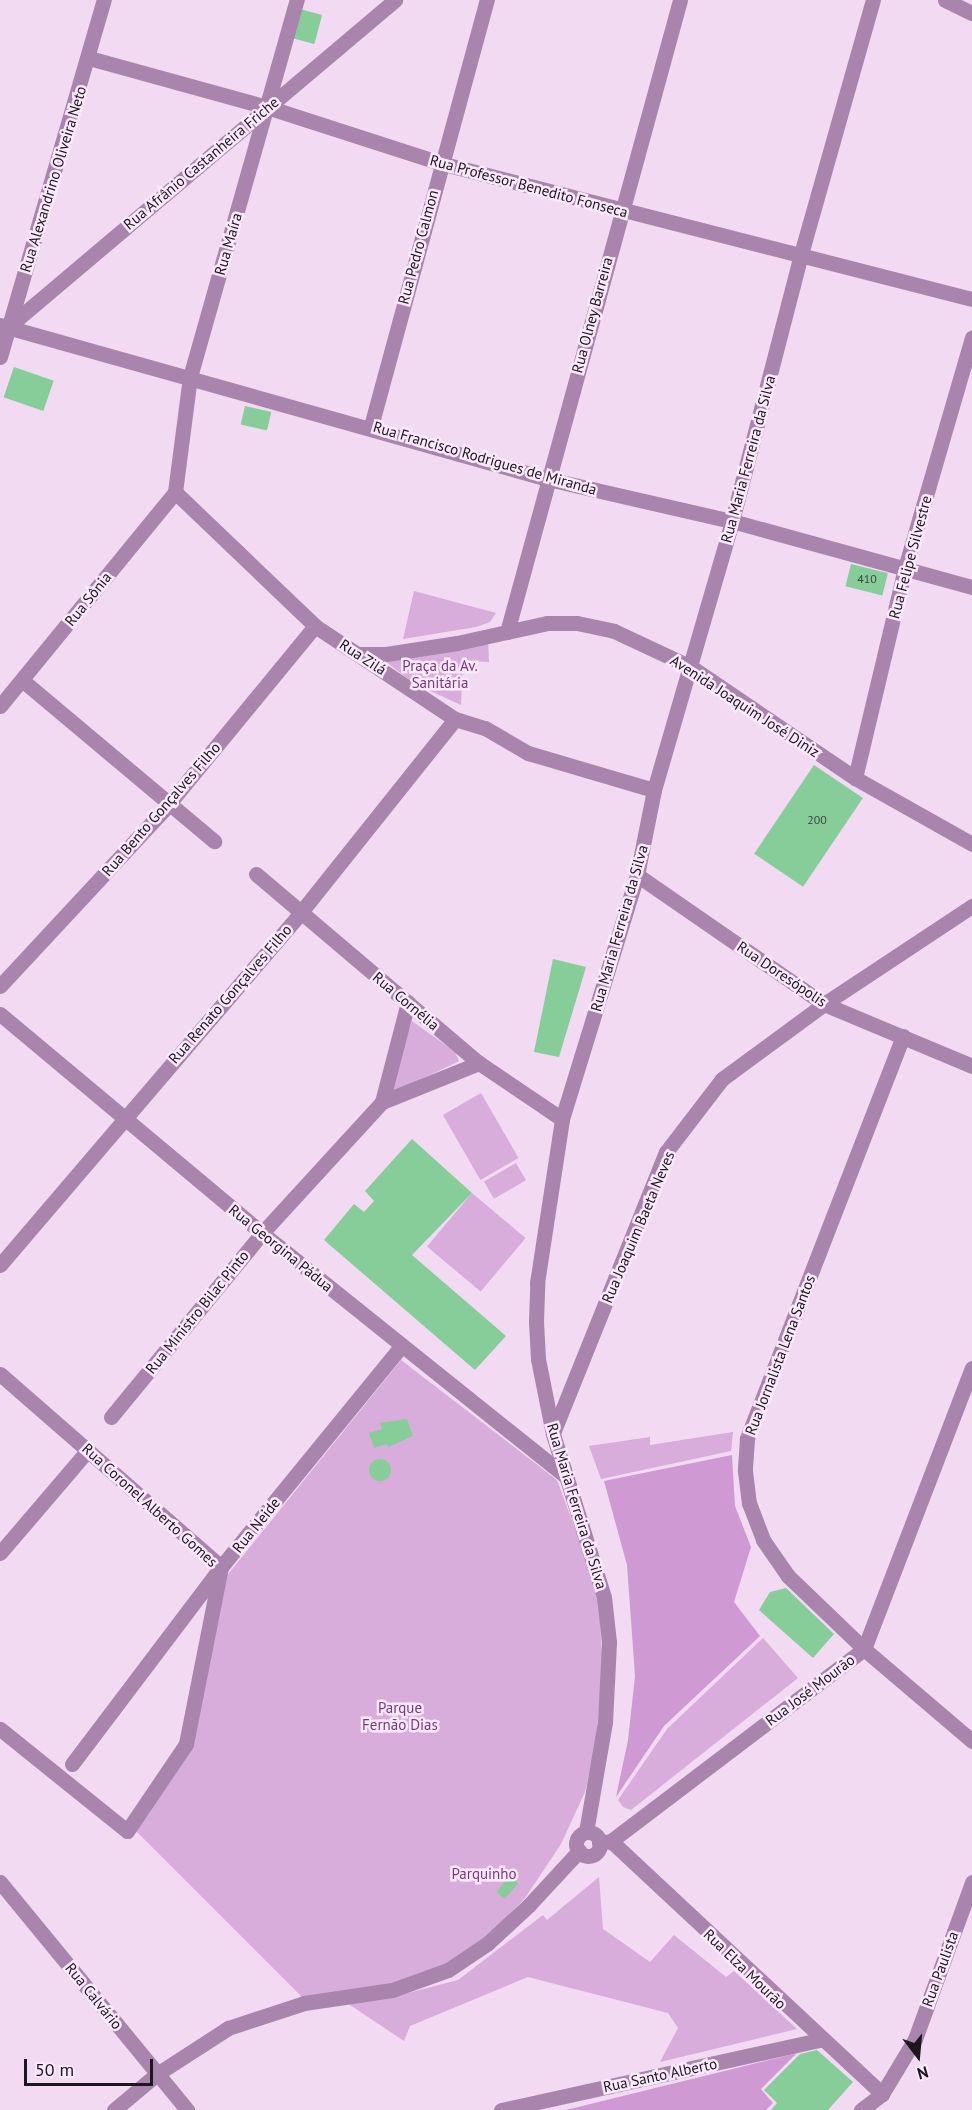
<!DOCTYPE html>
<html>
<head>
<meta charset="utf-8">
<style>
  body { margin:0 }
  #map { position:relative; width:972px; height:2110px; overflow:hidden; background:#f1daf2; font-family:"PT Sans",sans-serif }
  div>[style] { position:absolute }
  .green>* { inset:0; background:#d8acdb; transform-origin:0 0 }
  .forest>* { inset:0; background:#cf99d4 }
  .building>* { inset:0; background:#87cd9a; transform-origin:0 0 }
  .round { border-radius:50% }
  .minor>* { height:15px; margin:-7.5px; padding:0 7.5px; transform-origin:7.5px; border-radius:7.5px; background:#a984ac }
  .minor>.ring { margin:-7.5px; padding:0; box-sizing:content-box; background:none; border:15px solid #a984ac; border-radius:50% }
  span { translate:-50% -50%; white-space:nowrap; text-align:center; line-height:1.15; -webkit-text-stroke:5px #fbe9fd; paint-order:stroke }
  .number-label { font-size:12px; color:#38443d }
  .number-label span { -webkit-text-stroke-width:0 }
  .street-label { font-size:15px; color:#1e161e }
  .park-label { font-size:15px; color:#78387f }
  .north { position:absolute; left:888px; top:2026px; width:60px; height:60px; -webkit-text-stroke:4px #fbe9fd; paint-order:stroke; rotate:164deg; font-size:16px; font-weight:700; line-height:24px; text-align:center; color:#1e161e }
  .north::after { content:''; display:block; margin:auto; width:21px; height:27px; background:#1e161e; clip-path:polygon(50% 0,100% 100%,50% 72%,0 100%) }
  .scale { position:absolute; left:24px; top:2059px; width:129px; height:27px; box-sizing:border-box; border:3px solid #1e161e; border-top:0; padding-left:8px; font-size:18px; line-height:21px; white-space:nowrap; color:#1e161e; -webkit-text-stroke:4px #fbe9fd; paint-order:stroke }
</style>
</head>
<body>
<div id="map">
  <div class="green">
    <div style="clip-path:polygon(414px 591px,496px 613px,490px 622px,476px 627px,403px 639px)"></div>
    <div style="clip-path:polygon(488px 640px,489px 662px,463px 661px,461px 705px,415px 684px,386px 662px,389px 658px)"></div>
    <div style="clip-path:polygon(412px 1021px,455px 1052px,459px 1061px,393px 1093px,390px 1091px)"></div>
    <div style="left:481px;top:1093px;width:75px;height:44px;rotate:60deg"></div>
    <div style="left:516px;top:1163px;width:20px;height:37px;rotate:60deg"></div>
    <div style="left:472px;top:1193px;width:70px;height:70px;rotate:40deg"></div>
    <div style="clip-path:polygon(401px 1360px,557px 1480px,598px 1591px,603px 1669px,595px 1749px,585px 1792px,561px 1844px,525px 1898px,486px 1939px,447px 1965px,390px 1985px,303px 1998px,135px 1830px,187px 1755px,225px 1578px)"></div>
    <div style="clip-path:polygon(733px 1432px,731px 1451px,601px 1479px,589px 1446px,650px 1437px,650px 1445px)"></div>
    <div style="clip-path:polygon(763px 1638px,798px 1678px,631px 1810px,623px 1807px,618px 1800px,667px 1729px)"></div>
    <div style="clip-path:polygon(599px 1877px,603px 1929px,650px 1962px,674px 1935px,726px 1977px,734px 1971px,797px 2029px,660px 2062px,678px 2028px,668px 2013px,528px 1977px,410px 2026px,404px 2041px,347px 2003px,396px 1996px,458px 1980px,543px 1915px,547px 1920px)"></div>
  </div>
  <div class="forest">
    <div style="clip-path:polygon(732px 1455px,735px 1506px,751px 1547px,734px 1602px,760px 1636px,664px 1726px,616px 1797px,628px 1740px,635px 1676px,627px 1565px,604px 1481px)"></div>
    <div style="clip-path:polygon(797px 2053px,761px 2089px,773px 2103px,766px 2110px,566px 2110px)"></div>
  </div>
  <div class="building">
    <div style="left:296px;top:8px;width:27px;height:30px;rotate:15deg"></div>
    <div style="left:14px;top:367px;width:42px;height:32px;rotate:19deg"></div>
    <div style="left:245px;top:406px;width:27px;height:19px;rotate:13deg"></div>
    <div style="left:851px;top:564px;width:38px;height:23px;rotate:14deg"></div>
    <div style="left:814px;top:765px;width:59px;height:107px;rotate:34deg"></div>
    <div style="clip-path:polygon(553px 959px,586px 967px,559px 1057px,534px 1052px)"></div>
    <div style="clip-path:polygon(412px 1139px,472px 1193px,412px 1255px,506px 1336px,475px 1370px,324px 1240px,354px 1204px,364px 1212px,374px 1201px,365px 1191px)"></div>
    <div style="clip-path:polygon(407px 1419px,413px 1436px,388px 1447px,387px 1444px,374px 1448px,369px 1433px,382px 1429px,380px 1423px)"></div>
    <div class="round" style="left:369px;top:1459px;width:22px;height:22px"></div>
    <div style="clip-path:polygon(786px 1588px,834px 1634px,813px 1658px,759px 1610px,770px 1592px)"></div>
    <div style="left:510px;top:1876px;width:11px;height:21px;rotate:41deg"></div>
    <div style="clip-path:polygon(817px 2050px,853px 2082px,828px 2110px,771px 2110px,777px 2103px,764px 2090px,800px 2054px)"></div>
  </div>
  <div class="minor">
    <div style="left:945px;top:0;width:30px;rotate:26deg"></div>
    <div style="left:89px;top:58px;width:185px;rotate:15.4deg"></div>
    <div style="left:267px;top:107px;width:182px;rotate:17.9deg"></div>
    <div style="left:440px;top:163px;width:549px;rotate:14.34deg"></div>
    <div style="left:0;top:325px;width:569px;rotate:15.7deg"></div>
    <div style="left:548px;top:479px;width:189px;rotate:12.9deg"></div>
    <div style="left:732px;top:521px;width:249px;rotate:15.4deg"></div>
    <div style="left:8px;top:327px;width:507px;rotate:-40.2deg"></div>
    <div style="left:0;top:357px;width:372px;rotate:-73.8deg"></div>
    <div style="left:371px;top:426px;width:442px;rotate:-74.8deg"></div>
    <div style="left:175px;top:492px;width:194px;rotate:43.7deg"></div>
    <div style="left:315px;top:626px;width:168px;rotate:33.6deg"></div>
    <div style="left:455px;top:719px;width:31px;rotate:17deg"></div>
    <div style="left:485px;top:728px;width:50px;rotate:30.2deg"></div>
    <div style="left:528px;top:753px;width:131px;rotate:16.4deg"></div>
    <div style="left:175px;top:492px;width:116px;rotate:-82.6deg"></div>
    <div style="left:190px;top:377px;width:392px;rotate:-74.2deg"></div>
    <div style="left:507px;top:632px;width:655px;rotate:-74.69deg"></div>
    <div style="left:360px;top:654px;width:26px"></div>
    <div style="left:386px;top:654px;width:72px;rotate:-8.8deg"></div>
    <div style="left:457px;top:643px;width:92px;rotate:-12.5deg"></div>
    <div style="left:547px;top:623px;width:30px"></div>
    <div style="left:577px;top:623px;width:38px;rotate:12deg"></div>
    <div style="left:614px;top:631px;width:85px;rotate:25.1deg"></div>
    <div style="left:691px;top:667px;width:198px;rotate:34.1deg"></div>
    <div style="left:855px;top:778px;width:134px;rotate:29.4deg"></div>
    <div style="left:22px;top:680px;width:251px;rotate:40deg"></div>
    <div style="left:0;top:706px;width:276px;rotate:-50.7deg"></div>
    <div style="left:855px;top:778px;width:216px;rotate:-76.6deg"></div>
    <div style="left:905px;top:568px;width:240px;rotate:-73.8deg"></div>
    <div style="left:256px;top:874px;width:292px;rotate:40.3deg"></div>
    <div style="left:479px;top:1063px;width:100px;rotate:34deg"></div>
    <div style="left:637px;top:875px;width:227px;rotate:34.6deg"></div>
    <div style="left:824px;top:1004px;width:160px;rotate:22.7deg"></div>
    <div style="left:0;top:986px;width:246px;rotate:-47.1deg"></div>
    <div style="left:167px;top:806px;width:233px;rotate:-50.6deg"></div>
    <div style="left:0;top:1014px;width:341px;rotate:39.9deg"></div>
    <div style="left:262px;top:1233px;width:391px;rotate:38.7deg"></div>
    <div style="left:903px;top:1036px;width:432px;rotate:111.2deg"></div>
    <div style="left:747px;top:1439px;width:32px;rotate:94deg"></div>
    <div style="left:745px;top:1471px;width:32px;rotate:83deg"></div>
    <div style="left:749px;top:1503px;width:40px;rotate:69deg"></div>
    <div style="left:763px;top:1540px;width:44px;rotate:55.2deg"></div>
    <div style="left:788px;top:1576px;width:105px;rotate:43.8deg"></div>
    <div style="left:864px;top:1649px;width:142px;rotate:40.4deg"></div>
    <div style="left:382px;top:1102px;width:103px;rotate:-75.4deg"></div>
    <div style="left:0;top:1265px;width:464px;rotate:-49.5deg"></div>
    <div style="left:301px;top:912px;width:247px;rotate:-51.4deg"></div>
    <div style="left:0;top:1374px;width:293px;rotate:41.1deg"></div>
    <div style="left:221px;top:1567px;width:180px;rotate:101.2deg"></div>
    <div style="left:186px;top:1744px;width:105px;rotate:124.1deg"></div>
    <div style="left:127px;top:1831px;width:163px;rotate:-141.2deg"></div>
    <div style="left:111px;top:1417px;width:238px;rotate:-50.6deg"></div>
    <div style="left:262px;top:1233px;width:178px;rotate:-47.5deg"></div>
    <div style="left:382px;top:1102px;width:105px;rotate:-21.9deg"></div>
    <div style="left:553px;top:1433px;width:303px;rotate:-68.1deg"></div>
    <div style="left:666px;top:1152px;width:92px;rotate:-52.5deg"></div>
    <div style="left:722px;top:1079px;width:127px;rotate:-36.3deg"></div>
    <div style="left:824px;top:1004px;width:178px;rotate:-33.5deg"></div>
    <div style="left:0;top:1553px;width:135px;rotate:-49.5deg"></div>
    <div style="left:72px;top:1764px;width:247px;rotate:-52.9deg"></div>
    <div style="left:221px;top:1567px;width:285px;rotate:-50.8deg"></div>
    <div style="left:586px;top:1832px;width:112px;rotate:-80.2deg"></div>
    <div style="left:605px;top:1722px;width:80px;rotate:-87.1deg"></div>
    <div style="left:609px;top:1642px;width:45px;rotate:-96.3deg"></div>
    <div style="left:604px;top:1597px;width:171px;rotate:-107.4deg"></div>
    <div style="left:553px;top:1434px;width:76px;rotate:-101.3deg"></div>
    <div style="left:538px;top:1359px;width:38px;rotate:-93deg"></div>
    <div style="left:536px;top:1321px;width:38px;rotate:-88deg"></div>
    <div style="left:537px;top:1283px;width:166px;rotate:-81.3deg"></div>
    <div style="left:562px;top:1119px;width:255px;rotate:-72.9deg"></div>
    <div style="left:637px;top:875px;width:87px;rotate:-78.7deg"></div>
    <div style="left:654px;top:790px;width:280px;rotate:-73.8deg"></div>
    <div style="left:732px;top:521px;width:276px;rotate:-75.5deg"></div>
    <div style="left:801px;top:254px;width:264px;rotate:-74.2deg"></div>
    <div class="ring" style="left:576px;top:1832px;width:9px;height:9px"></div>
    <div style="left:611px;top:1841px;width:371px;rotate:43deg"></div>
    <div style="left:599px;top:1843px;width:12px;rotate:-9deg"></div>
    <div style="left:611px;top:1841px;width:318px;rotate:-37.2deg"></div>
    <div style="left:864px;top:1649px;width:301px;rotate:-69deg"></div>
    <div style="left:0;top:1882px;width:295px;rotate:50.6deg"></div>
    <div style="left:114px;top:2110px;width:56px;rotate:-39.9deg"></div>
    <div style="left:157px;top:2074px;width:85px;rotate:-32.9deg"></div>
    <div style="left:228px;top:2028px;width:80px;rotate:-18.2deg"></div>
    <div style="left:304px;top:2003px;width:89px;rotate:-8.4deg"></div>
    <div style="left:392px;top:1990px;width:59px;rotate:-19.7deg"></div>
    <div style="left:448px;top:1970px;width:48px;rotate:-34deg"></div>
    <div style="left:488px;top:1943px;width:56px;rotate:-42.8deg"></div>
    <div style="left:529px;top:1905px;width:74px;rotate:-47.2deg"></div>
    <div style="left:501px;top:2110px;width:327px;rotate:-12.4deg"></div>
    <div style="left:861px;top:2110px;width:26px;rotate:-37deg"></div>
    <div style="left:882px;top:2094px;width:64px;rotate:-59deg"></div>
    <div style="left:915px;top:2039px;width:167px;rotate:-70deg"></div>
  </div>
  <div class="number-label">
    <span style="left:867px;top:579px">410</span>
    <span style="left:817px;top:820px">200</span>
  </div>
  <div class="street-label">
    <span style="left:201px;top:163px;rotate:-40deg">Rua Afrânio Castanheira Friche</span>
    <span style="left:53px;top:179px;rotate:-73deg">Rua Alexandrino Oliveira Neto</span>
    <span style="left:529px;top:186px;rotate:15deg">Rua Professor Benedito Fonseca</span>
    <span style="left:228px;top:244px;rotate:-74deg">Rua Maíra</span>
    <span style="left:418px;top:247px;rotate:-75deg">Rua Pedro Calmon</span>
    <span style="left:592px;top:315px;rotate:-75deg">Rua Olney Barreira</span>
    <span style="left:485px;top:458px;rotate:16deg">Rua Francisco Rodrigues de Miranda</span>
    <span style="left:748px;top:459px;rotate:-75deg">Rua Maria Ferreira da Silva</span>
    <span style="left:910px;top:557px;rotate:-75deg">Rua Felipe Silvestre</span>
    <span style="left:88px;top:599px;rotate:-51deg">Rua Sônia</span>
    <span style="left:363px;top:657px;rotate:33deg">Rua Zilá</span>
    <span style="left:745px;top:706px;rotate:33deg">Avenida Joaquim José Diniz</span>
    <span style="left:161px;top:809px;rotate:-49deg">Rua Bento Gonçalves Filho</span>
    <span style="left:619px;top:928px;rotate:-74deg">Rua Maria Ferreira da Silva</span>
    <span style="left:782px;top:974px;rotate:34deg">Rua Doresópolis</span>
    <span style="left:230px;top:994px;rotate:-49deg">Rua Renato Gonçalves Filho</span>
    <span style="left:406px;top:1001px;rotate:40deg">Rua Cornélia</span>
    <span style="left:638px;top:1227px;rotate:-67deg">Rua Joaquim Baeta Neves</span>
    <span style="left:281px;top:1248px;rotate:39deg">Rua Georgina Pádua</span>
    <span style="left:197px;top:1312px;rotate:-51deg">Rua Ministro Bilac Pinto</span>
    <span style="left:780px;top:1355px;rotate:-69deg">Rua Jornalista Lena Santos</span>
    <span style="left:150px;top:1505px;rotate:42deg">Rua Coronel Alberto Gomes</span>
    <span style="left:577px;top:1506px;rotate:73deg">Rua Maria Ferreira da Silva</span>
    <span style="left:256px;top:1525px;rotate:-51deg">Rua Neide</span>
    <span style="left:810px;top:1690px;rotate:-37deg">Rua José Mourão</span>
    <span style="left:745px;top:1969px;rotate:44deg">Rua Elza Mourão</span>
    <span style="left:940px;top:1969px;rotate:-70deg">Rua Paulista</span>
    <span style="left:94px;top:1996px;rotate:51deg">Rua Calvário</span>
    <span style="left:660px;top:2075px;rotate:-12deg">Rua Santo Alberto</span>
  </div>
  <div class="park-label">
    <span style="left:440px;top:674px">Praça da Av.<br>Sanitária</span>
    <span style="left:400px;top:1716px">Parque<br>Fernão Dias</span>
    <span style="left:484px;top:1874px">Parquinho</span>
  </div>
  <div class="north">N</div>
  <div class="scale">50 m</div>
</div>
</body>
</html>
